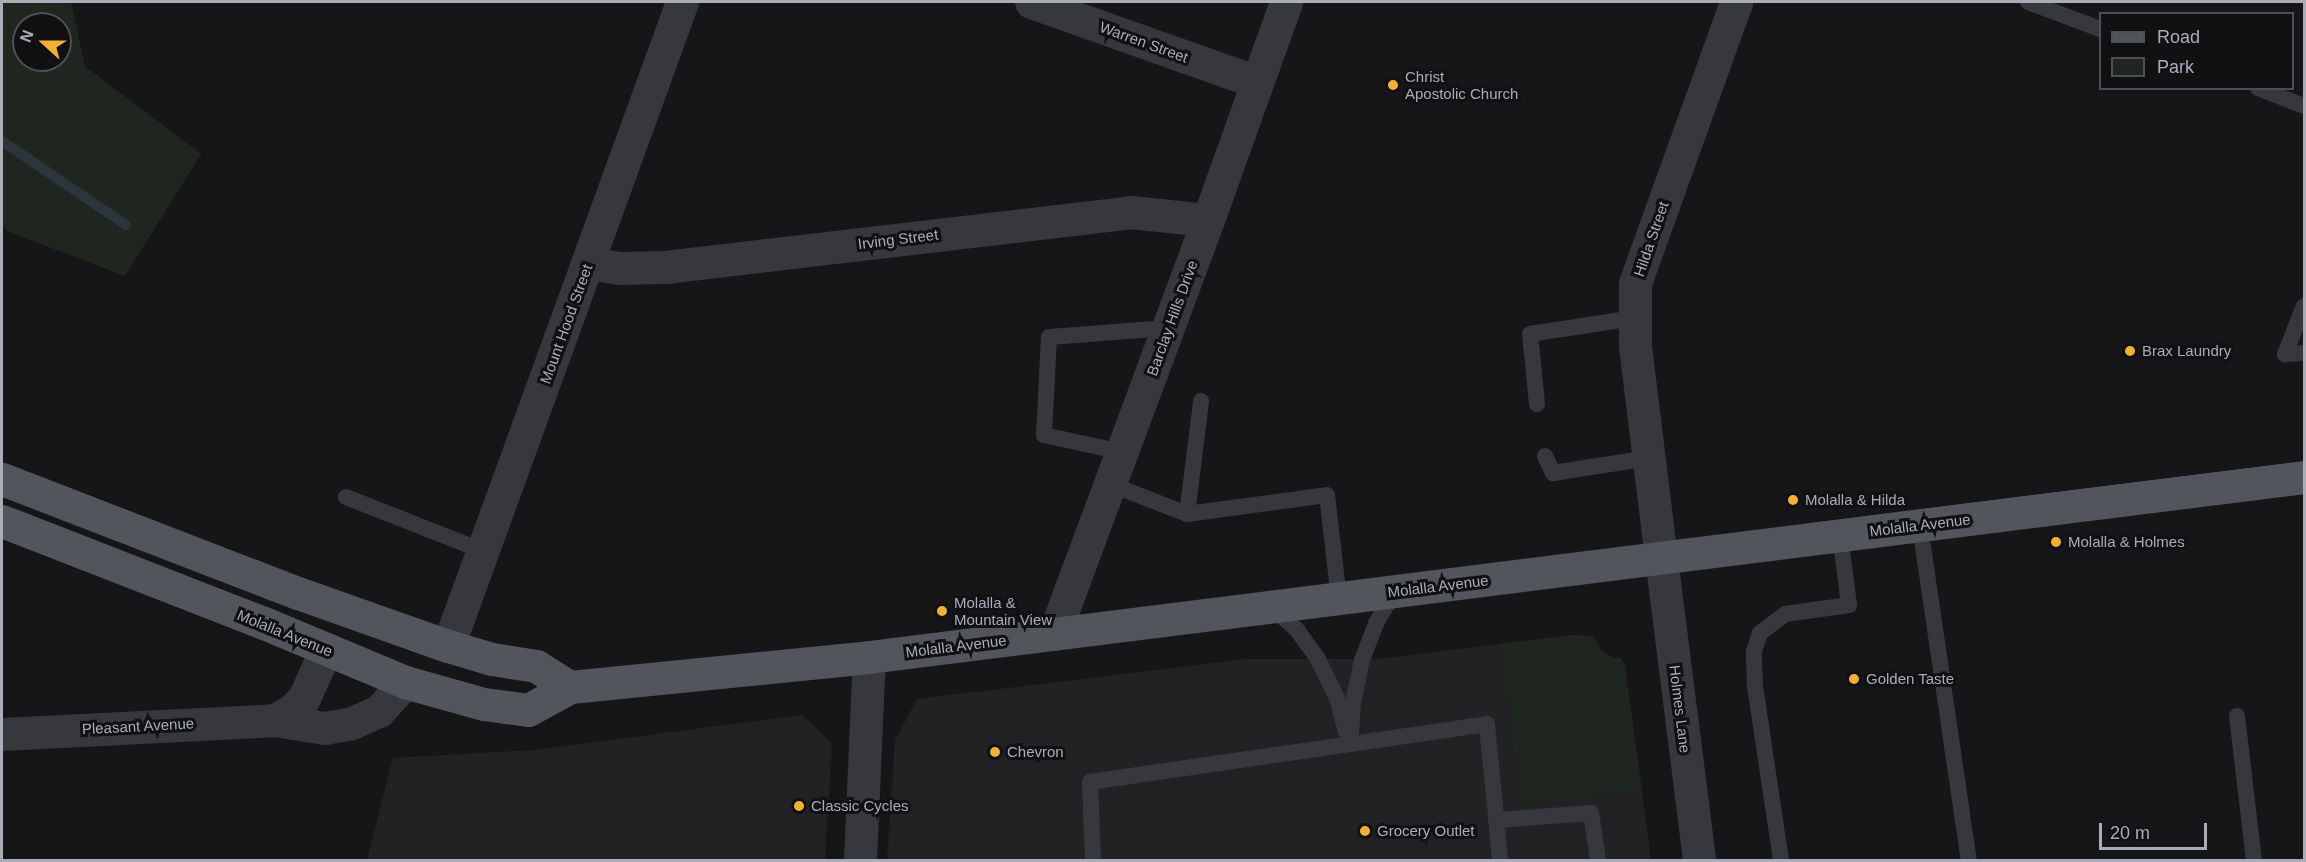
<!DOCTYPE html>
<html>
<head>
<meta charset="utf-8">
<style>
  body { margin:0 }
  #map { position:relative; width:2306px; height:862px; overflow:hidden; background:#161618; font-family:Helvetica,sans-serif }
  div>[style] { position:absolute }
  .built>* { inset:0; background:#222225 }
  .green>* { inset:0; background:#1e261f }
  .stream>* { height:10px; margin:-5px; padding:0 5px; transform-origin:5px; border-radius:5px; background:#2c353c }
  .service>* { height:16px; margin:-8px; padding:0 8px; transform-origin:8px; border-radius:8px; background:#37383d }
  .minor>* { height:33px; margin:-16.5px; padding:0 16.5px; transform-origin:16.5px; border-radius:16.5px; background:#37383d }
  .tertiary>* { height:33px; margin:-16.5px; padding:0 16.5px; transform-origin:16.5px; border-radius:16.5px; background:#37383d }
  .primary>* { height:33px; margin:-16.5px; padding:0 16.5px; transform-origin:16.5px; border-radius:16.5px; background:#53555c }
  .dots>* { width:16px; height:16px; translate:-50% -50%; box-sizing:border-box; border:3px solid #111113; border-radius:50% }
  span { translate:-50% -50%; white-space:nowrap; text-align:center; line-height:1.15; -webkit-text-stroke:6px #111113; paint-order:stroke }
  .street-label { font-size:15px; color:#a8adb8 }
  .poi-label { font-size:15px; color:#a8adb8 }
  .left { translate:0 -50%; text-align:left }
  .frame { position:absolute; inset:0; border:3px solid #a8adb8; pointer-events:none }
  .legend { position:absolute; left:2099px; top:12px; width:195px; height:78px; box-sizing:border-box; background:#111113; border:2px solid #4d4f55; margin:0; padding:8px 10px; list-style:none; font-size:18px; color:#a8adb8 }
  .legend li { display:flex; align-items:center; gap:12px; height:30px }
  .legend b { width:30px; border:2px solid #4d4f55 }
  .north { position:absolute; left:12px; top:12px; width:60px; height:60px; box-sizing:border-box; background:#111113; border:2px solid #4d4f55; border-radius:50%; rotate:291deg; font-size:16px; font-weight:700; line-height:24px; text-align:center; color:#a8adb8 }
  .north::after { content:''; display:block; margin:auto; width:21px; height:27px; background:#f2b134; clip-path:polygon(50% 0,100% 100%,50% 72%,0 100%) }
  .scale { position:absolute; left:2099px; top:823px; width:108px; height:27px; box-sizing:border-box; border:3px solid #a8adb8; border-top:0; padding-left:8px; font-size:18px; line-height:21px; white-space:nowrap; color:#a8adb8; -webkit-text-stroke:4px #111113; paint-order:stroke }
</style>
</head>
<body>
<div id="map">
  <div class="built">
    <div style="clip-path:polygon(1573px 635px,1593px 636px,1601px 650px,1612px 657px,1621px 658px,1625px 665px,1651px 860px,887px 860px,895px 740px,917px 699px,1246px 659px,1377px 659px)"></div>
    <div style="clip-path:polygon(802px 715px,832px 743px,825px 860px,367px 860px,393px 758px,533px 750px)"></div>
  </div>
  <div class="green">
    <div style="clip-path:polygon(evenodd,2px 2px,71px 2px,85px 66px,201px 154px,125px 276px,7px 231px,2px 225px,2px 2px,24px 24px,60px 24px,60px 60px,24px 60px,24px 24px)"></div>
    <div style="clip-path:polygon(1573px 635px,1593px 636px,1601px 650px,1612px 657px,1621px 658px,1625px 665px,1642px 791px,1525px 806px,1521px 802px,1499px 644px)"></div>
  </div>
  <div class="stream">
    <div style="left:2px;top:141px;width:150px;rotate:34.1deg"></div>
  </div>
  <div class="service">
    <div style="left:2028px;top:2px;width:77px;rotate:20.6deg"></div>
    <div style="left:2258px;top:88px;width:49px;rotate:21.4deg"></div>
    <div style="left:2304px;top:306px;width:52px;rotate:111.6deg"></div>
    <div style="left:2285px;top:354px;width:19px;rotate:-3deg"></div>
    <div style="left:1537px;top:404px;width:70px;rotate:-95.7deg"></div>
    <div style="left:1530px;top:334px;width:104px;rotate:-8.8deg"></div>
    <div style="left:1122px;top:452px;width:80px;rotate:-167.7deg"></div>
    <div style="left:1044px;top:435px;width:98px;rotate:-87.1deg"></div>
    <div style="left:1049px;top:337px;width:119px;rotate:-4.3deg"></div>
    <div style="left:1545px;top:456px;width:19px;rotate:65deg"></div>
    <div style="left:1553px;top:473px;width:97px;rotate:-8.9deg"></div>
    <div style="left:1110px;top:484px;width:83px;rotate:21.3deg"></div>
    <div style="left:1187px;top:514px;width:141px;rotate:-7.7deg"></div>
    <div style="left:1327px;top:495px;width:104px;rotate:83.4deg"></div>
    <div style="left:346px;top:497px;width:147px;rotate:21.5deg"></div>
    <div style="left:1187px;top:514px;width:114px;rotate:-82.9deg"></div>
    <div style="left:1920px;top:526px;width:338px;rotate:81.7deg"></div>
    <div style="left:1271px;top:607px;width:35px;rotate:41deg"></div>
    <div style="left:1297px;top:630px;width:36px;rotate:54deg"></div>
    <div style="left:1318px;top:659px;width:43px;rotate:64deg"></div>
    <div style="left:1337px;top:698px;width:34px;rotate:75deg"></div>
    <div style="left:2237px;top:716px;width:145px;rotate:83.3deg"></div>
    <div style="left:1350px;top:744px;width:41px;rotate:-85.8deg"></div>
    <div style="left:1353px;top:703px;width:44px;rotate:-78.2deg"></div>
    <div style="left:1362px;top:660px;width:40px;rotate:-69deg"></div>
    <div style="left:1376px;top:623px;width:37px;rotate:-59deg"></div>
    <div style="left:1496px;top:820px;width:95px;rotate:-4.2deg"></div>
    <div style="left:1591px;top:813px;width:48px;rotate:81.5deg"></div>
    <div style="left:1093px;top:860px;width:78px;rotate:-92.2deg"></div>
    <div style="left:1090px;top:782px;width:401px;rotate:-8.3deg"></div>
    <div style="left:1487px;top:724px;width:137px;rotate:84.5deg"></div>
    <div style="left:1781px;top:860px;width:175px;rotate:-98.5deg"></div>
    <div style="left:1755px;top:687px;width:36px;rotate:-92deg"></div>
    <div style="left:1754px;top:651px;width:19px;rotate:-72deg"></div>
    <div style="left:1760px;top:633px;width:31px;rotate:-37deg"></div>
    <div style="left:1785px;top:614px;width:65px;rotate:-8deg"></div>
    <div style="left:1849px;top:605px;width:71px;rotate:-97.3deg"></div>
  </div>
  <div class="minor">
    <div style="left:1031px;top:2px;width:240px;rotate:19.5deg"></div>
    <div style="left:588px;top:263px;width:30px;rotate:9deg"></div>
    <div style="left:618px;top:268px;width:47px;rotate:-1.2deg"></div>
    <div style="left:665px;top:267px;width:468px;rotate:-6.7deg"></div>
    <div style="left:1130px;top:212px;width:78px;rotate:5.9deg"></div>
    <div style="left:1661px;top:558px;width:214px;rotate:-97deg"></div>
    <div style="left:1635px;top:346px;width:63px;rotate:-90deg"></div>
    <div style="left:1635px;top:283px;width:299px;rotate:-70.2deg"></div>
    <div style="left:1054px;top:634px;width:442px;rotate:-69.6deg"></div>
    <div style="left:1208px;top:220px;width:232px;rotate:-70.3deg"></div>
    <div style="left:448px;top:646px;width:685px;rotate:-70.03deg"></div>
    <div style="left:275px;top:720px;width:20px;rotate:-30deg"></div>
    <div style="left:292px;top:710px;width:17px;rotate:-45deg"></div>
    <div style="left:304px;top:698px;width:54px;rotate:-65.8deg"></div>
    <div style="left:2px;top:734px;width:273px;rotate:-2.9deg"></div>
    <div style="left:275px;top:720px;width:50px;rotate:9.3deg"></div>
    <div style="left:324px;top:728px;width:28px;rotate:-10deg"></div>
    <div style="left:352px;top:723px;width:30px;rotate:-24deg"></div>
    <div style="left:379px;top:711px;width:39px;rotate:-48deg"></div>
    <div style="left:860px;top:860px;width:203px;rotate:-87.5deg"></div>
  </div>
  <div class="tertiary">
    <div style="left:1661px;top:558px;width:304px;rotate:82.8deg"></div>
  </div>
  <div class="primary">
    <div style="left:2px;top:479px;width:317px;rotate:21.1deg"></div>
    <div style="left:298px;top:593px;width:159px;rotate:19.5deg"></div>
    <div style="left:448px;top:646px;width:46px;rotate:16.5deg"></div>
    <div style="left:492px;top:659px;width:45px;rotate:9deg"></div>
    <div style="left:536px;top:666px;width:40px;rotate:32deg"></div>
    <div style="left:2px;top:521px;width:281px;rotate:21.3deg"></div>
    <div style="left:264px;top:623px;width:153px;rotate:22.7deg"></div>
    <div style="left:405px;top:682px;width:82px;rotate:15.6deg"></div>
    <div style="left:484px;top:704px;width:44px;rotate:7.8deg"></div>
    <div style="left:528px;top:710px;width:48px;rotate:-28.7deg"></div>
    <div style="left:570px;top:687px;width:301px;rotate:-5.7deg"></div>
    <div style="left:869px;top:657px;width:1446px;rotate:-7.15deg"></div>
  </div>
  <div class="dots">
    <div style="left:1393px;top:85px;background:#f2b134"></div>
    <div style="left:2130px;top:351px;background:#f2b134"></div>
    <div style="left:1793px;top:500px;background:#f2b134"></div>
    <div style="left:2056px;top:542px;background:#f2b134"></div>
    <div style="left:942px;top:611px;background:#f2b134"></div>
    <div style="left:1854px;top:679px;background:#f2b134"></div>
    <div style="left:995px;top:752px;background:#f2b134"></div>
    <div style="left:799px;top:806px;background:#f2b134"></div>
    <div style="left:1365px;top:831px;background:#f2b134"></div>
  </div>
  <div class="street-label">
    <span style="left:1144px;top:42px;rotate:20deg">Warren Street</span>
    <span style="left:898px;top:239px;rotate:-7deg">Irving Street</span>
    <span style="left:1651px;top:239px;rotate:-71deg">Hilda Street</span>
    <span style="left:1172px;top:318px;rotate:-70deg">Barclay Hills Drive</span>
    <span style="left:566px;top:324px;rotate:-70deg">Mount Hood Street</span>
    <span style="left:1920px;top:525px;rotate:-7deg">Molalla Avenue</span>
    <span style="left:1438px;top:586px;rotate:-7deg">Molalla Avenue</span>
    <span style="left:285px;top:633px;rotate:22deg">Molalla Avenue</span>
    <span style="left:956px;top:646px;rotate:-7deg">Molalla Avenue</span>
    <span style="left:1680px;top:709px;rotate:83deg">Holmes Lane</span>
    <span style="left:138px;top:726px;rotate:-3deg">Pleasant Avenue</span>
  </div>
  <div class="poi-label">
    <span class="left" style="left:1405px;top:85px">Christ<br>Apostolic Church</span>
    <span class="left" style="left:2142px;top:351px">Brax Laundry</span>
    <span class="left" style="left:1805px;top:500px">Molalla &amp; Hilda</span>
    <span class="left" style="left:2068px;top:542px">Molalla &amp; Holmes</span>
    <span class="left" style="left:954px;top:611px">Molalla &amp;<br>Mountain View</span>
    <span class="left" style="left:1866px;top:679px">Golden Taste</span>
    <span class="left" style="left:1007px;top:752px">Chevron</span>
    <span class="left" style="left:811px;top:806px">Classic Cycles</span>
    <span class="left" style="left:1377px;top:831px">Grocery Outlet</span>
  </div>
  <div class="frame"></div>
  <ul class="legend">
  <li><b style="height:8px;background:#53555c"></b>Road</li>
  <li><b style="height:16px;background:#1e261f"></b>Park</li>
  </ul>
  <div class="north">N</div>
  <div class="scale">20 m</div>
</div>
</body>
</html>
